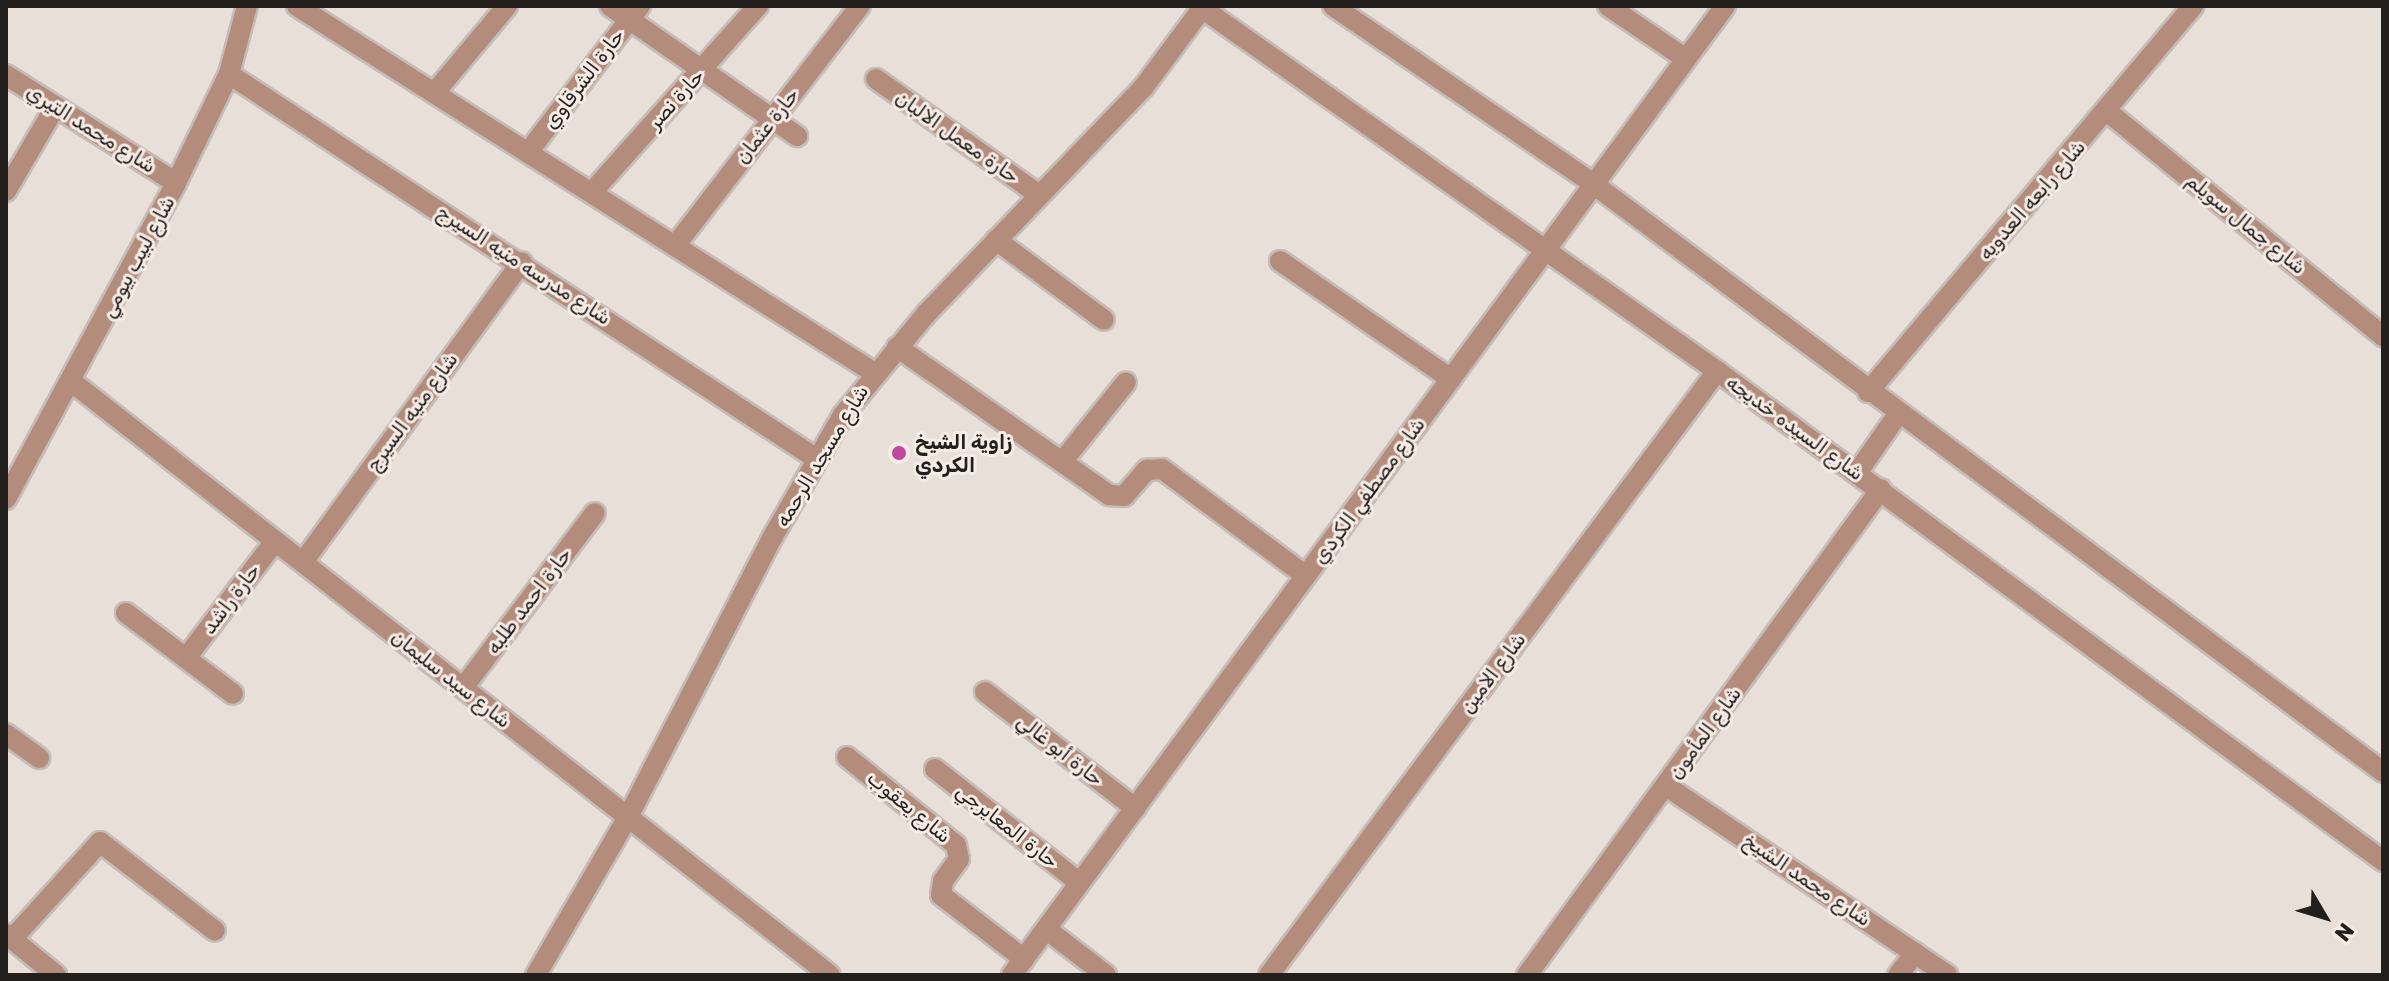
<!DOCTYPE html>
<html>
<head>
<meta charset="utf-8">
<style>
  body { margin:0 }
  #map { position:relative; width:2389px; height:981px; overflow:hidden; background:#e9dfd9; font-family:Rubik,"Noto Naskh Arabic",sans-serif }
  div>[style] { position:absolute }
  .roads { filter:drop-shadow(2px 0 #c5bcb7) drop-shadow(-2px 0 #c5bcb7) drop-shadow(0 2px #c5bcb7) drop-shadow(0 -2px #c5bcb7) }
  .minor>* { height:20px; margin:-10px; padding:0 10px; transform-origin:10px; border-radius:10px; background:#b48c7c }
  .dots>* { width:22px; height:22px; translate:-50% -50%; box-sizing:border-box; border:4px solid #f6ece6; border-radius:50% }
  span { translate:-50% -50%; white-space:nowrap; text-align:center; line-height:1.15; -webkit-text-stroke:6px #f6ece6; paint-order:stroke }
  .street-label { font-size:20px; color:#231f1d }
  .poi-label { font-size:20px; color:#231f1d; font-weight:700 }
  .left { translate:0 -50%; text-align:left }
  .frame { position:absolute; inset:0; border:8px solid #231f1d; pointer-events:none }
  .north { position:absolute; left:2285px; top:877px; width:80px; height:80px; -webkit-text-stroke:6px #f6ece6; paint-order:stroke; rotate:128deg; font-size:22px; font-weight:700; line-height:32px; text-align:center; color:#231f1d }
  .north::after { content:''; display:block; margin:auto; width:28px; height:36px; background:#231f1d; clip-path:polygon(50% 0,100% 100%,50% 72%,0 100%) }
</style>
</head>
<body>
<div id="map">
  <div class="roads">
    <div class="minor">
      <div style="left:297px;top:6px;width:682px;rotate:32.43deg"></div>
      <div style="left:610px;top:6px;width:228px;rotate:34.8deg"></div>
      <div style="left:1199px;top:6px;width:634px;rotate:35.17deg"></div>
      <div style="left:1717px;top:371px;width:827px;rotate:36.34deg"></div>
      <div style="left:1333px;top:6px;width:314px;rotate:34.3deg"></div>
      <div style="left:1592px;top:183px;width:986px;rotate:36.67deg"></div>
      <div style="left:1608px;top:6px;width:94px;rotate:34.2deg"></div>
      <div style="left:229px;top:74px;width:703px;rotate:33.22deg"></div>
      <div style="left:6px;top:75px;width:201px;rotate:32.4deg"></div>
      <div style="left:876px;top:79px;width:200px;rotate:35.4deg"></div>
      <div style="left:436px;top:91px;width:111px;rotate:-50.1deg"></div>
      <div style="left:2108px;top:112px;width:355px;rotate:39.2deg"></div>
      <div style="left:529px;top:151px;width:183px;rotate:-52.6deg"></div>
      <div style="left:6px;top:191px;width:97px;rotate:-59.7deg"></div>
      <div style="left:593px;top:191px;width:248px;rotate:-48.3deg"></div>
      <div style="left:996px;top:240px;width:134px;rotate:36.5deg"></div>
      <div style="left:675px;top:246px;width:303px;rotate:-52.4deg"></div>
      <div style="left:1280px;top:261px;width:208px;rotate:34.6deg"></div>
      <div style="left:897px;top:347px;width:259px;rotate:34.9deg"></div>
      <div style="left:1109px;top:495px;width:15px;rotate:4deg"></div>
      <div style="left:1124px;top:496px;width:35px;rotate:-49deg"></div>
      <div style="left:1147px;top:470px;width:15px;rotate:-4deg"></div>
      <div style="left:1162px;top:469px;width:179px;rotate:36.6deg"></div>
      <div style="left:72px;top:382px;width:962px;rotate:38.04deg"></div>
      <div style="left:1868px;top:392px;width:505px;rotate:-49.9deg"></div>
      <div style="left:1062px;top:462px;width:102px;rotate:-51.3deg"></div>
      <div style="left:1857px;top:473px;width:72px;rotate:-55.2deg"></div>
      <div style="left:6px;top:499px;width:359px;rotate:-61.7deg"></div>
      <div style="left:176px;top:183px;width:121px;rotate:-64.1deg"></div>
      <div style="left:229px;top:74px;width:70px;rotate:-75.2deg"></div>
      <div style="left:303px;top:562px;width:371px;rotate:-53.9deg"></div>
      <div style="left:126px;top:613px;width:134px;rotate:37.1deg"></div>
      <div style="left:186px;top:658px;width:147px;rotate:-52.7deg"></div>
      <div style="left:463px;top:688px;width:219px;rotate:-53deg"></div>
      <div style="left:985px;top:692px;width:190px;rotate:37.7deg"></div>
      <div style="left:6px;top:734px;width:41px;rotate:36deg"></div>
      <div style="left:847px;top:757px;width:140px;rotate:38.9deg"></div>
      <div style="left:956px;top:845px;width:14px;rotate:78deg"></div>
      <div style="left:959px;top:859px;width:27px;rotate:126deg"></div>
      <div style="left:943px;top:881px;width:14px;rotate:98deg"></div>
      <div style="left:941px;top:895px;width:105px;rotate:37.6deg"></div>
      <div style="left:935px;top:769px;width:184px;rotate:38.2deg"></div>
      <div style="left:1666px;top:786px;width:339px;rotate:33.9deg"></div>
      <div style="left:1046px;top:929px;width:76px;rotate:37.5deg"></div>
      <div style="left:6px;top:934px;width:65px;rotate:39.4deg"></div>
      <div style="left:12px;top:939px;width:131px;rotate:-47.8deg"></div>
      <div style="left:100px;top:842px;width:145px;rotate:37.7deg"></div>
      <div style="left:536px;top:975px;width:183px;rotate:-59.8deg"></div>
      <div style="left:628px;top:817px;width:314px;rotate:-62.7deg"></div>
      <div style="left:772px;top:538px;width:142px;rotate:-60deg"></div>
      <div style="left:843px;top:415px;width:131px;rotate:-50.6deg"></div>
      <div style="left:926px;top:314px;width:313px;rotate:-46.2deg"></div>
      <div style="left:1143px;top:88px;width:102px;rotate:-53.4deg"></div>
      <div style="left:1012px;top:975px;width:1203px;rotate:-53.65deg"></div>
      <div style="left:1269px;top:975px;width:752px;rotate:-53.43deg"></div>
      <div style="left:1527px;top:975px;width:601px;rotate:-53.93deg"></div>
      <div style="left:1898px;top:975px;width:28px;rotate:-52deg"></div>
    </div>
  </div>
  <div class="dots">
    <div style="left:899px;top:453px;background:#bf489e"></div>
  </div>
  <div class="street-label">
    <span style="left:584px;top:79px;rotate:-53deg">حارة الشرقاوي</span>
    <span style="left:676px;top:99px;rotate:-48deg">حارة نصر</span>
    <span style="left:767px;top:126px;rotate:-52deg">حارة عثمان</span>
    <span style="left:91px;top:129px;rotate:32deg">شارع محمد التيري</span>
    <span style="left:957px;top:137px;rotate:35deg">حارة معمل الالبان</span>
    <span style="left:2032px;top:200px;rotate:-49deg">شارع رابعه العدويه</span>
    <span style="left:2246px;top:224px;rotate:39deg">شارع جمال سويلم</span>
    <span style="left:138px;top:257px;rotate:-62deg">شارع لبيب بيومي</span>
    <span style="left:524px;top:265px;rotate:33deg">شارع مدرسه منيه السيرج</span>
    <span style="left:412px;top:412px;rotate:-54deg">شارع منيه السيرج</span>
    <span style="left:1795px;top:428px;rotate:36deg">شارع السيده خديجه</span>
    <span style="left:822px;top:456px;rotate:-59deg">شارع مسجد الرحمه</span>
    <span style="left:1369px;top:491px;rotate:-54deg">شارع مصطفي الكردي</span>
    <span style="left:231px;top:599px;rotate:-53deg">حارة راشد</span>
    <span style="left:529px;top:601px;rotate:-53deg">حارة احمد طلبه</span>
    <span style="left:1493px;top:673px;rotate:-53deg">شارع الامين</span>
    <span style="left:451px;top:679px;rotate:38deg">شارع سيد سليمان</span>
    <span style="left:1705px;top:733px;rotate:-54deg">شارع المأمون</span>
    <span style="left:1060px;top:750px;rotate:38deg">حارة أبو غالي</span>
    <span style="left:909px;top:807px;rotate:39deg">شارع يعقوب</span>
    <span style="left:1007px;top:826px;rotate:38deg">حارة المعايرجي</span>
    <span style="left:1807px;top:880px;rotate:34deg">شارع محمد الشيخ</span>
  </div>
  <div class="poi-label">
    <span class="left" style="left:915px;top:454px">زاوية الشيخ<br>الكردي</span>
  </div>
  <div class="frame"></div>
  <div class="north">N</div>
</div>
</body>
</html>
